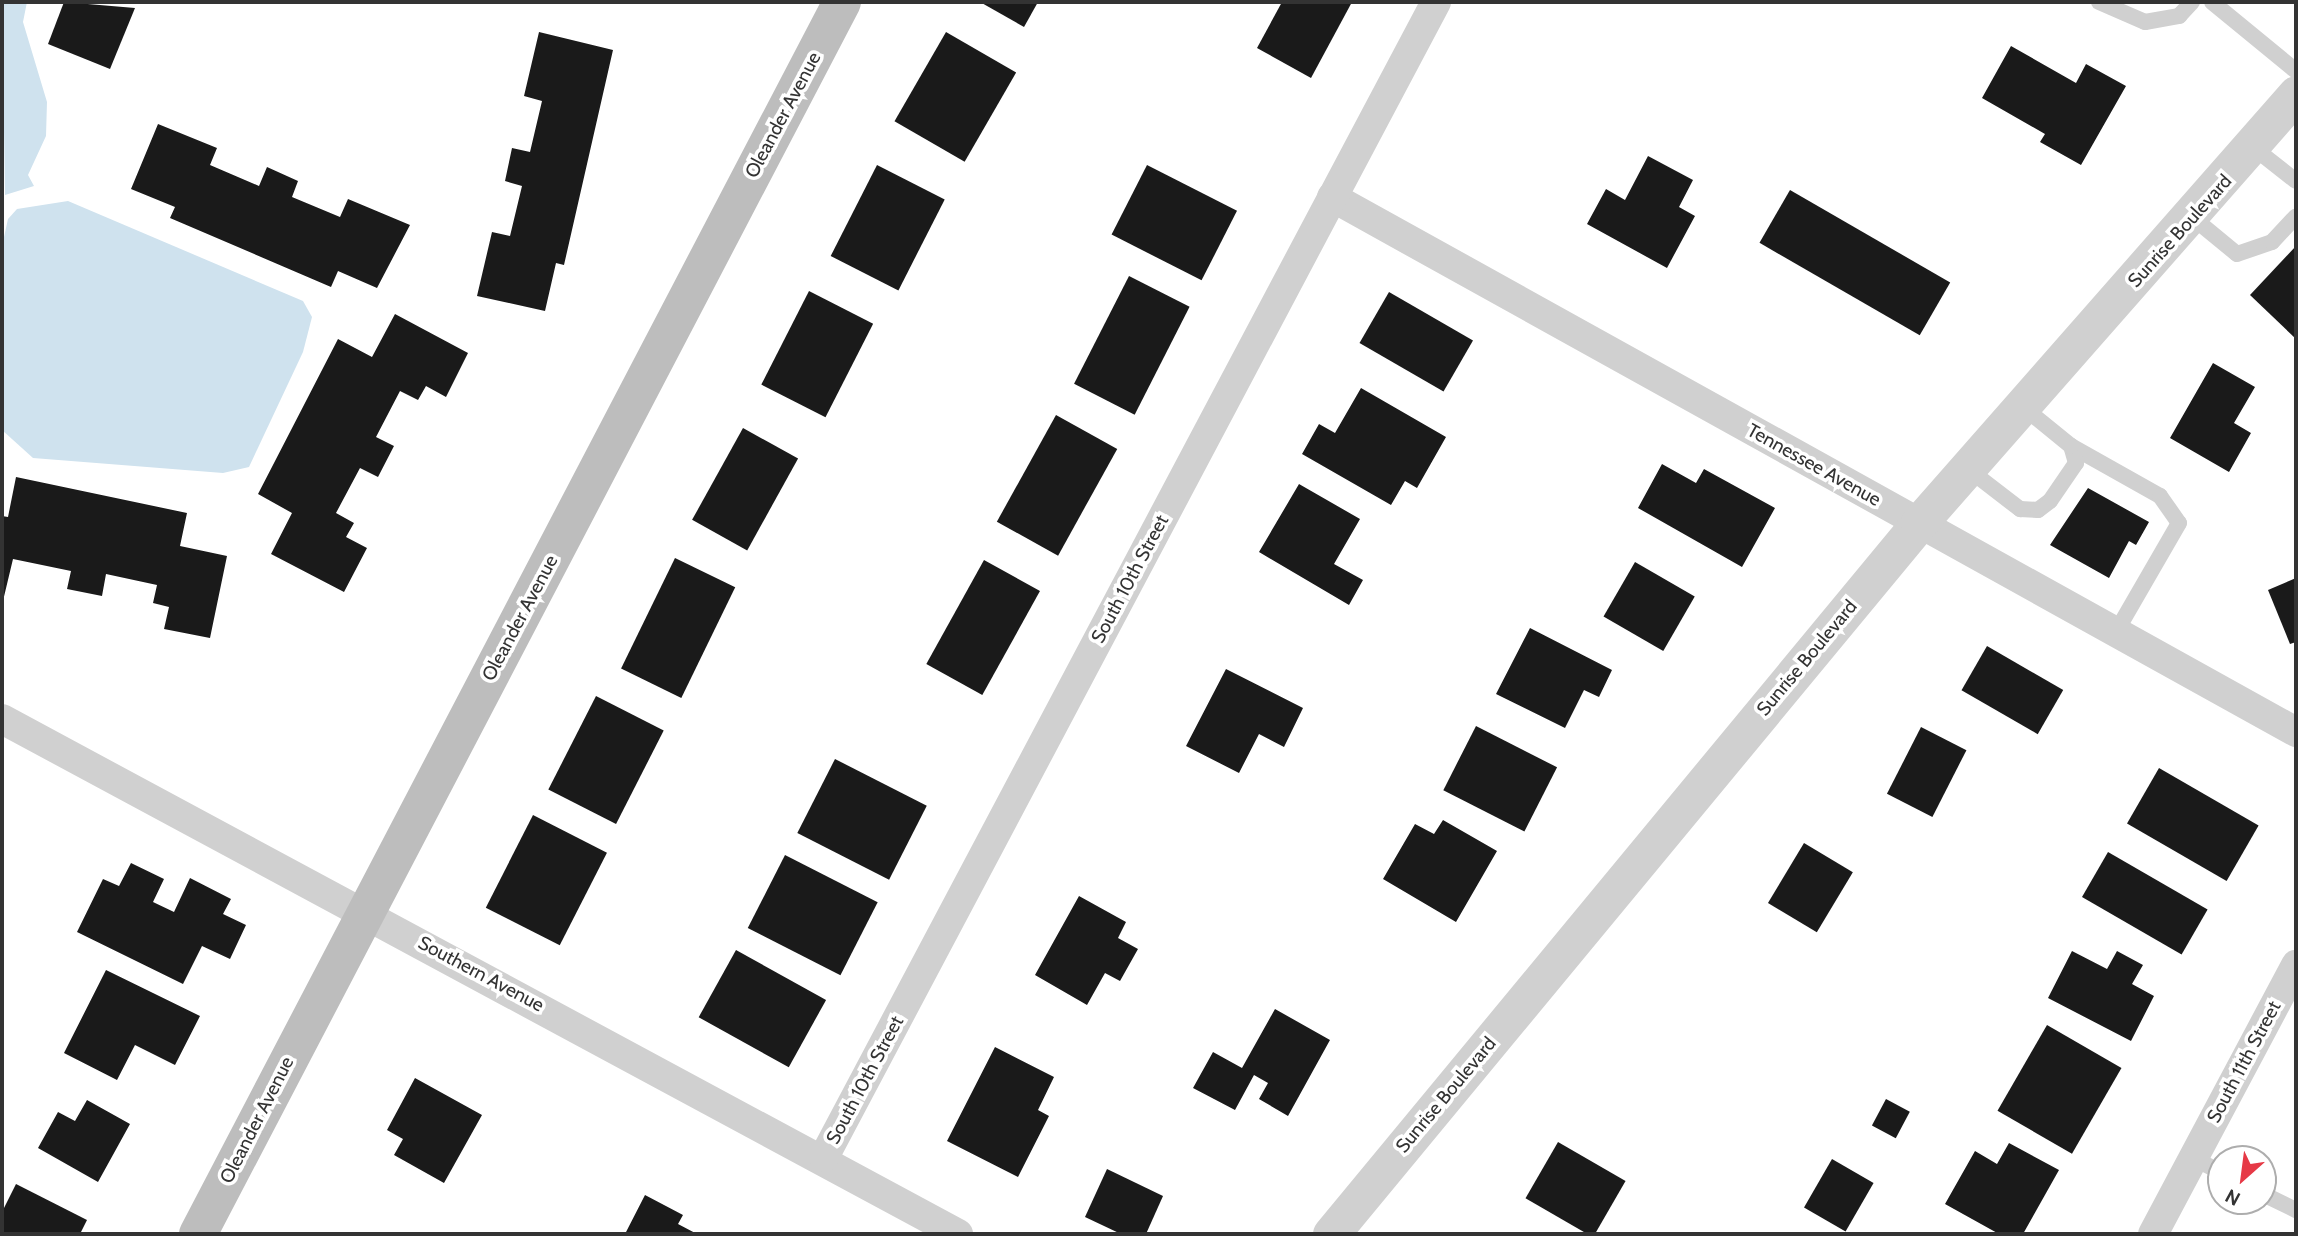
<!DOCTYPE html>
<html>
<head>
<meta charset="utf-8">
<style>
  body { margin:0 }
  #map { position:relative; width:2298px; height:1236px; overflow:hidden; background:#fff; font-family:Cabin,sans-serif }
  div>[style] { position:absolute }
  .water>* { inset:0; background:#cfe2ee }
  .building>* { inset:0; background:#1a1a1a; transform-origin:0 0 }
  .service>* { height:16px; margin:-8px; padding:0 8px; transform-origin:8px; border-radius:8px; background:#d0d0d0 }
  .minor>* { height:30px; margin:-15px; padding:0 15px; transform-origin:15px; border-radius:15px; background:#d0d0d0 }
  .tertiary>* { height:37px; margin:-18.5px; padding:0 18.5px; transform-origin:18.5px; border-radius:18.5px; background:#d0d0d0 }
  .secondary>* { height:38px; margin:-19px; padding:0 19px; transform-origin:19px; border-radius:19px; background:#bdbdbd }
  span { translate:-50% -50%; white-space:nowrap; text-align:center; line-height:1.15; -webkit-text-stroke:7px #fff; paint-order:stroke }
  .street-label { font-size:19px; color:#333 }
  .frame { position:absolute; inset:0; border:4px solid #333; pointer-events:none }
  .north { position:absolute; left:2207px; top:1145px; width:70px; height:70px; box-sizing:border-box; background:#fff; border:2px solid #adadad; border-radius:50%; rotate:208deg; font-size:19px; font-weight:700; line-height:28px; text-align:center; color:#333 }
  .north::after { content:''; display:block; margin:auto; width:24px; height:32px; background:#e63946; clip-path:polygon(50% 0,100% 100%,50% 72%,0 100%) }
</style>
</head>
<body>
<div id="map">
  <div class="water">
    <div style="clip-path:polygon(2px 2px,27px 2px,23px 22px,47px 102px,46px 136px,28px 175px,34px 186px,5px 195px)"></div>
    <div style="clip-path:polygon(68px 201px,303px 301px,312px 317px,303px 352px,249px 467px,223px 473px,33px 458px,2px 430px,2px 246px,8px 219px,17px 209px)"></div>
  </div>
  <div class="building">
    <div style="clip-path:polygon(64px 2px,135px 8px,110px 69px,48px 44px)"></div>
    <div style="clip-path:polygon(980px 2px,1038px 2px,1024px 27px)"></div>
    <div style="clip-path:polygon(1282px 2px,1352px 2px,1311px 78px,1257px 48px)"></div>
    <div style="clip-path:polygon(539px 32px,613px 50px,564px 265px,556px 263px,545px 311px,477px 296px,492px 232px,510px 236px,522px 186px,505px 181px,512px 148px,530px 152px,542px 101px,524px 96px)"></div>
    <div style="left:946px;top:32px;width:81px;height:103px;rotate:30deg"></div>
    <div style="clip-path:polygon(2011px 46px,2076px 83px,2086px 64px,2126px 86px,2081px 165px,2040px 142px,2045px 134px,1982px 98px)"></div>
    <div style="clip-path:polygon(158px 124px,217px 148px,210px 165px,259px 186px,267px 167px,298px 181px,292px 197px,340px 217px,348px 199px,410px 225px,377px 288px,338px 271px,331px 287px,170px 218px,175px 207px,131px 189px)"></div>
    <div style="clip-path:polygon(1648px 156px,1693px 180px,1679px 207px,1695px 216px,1667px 268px,1587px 224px,1606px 189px,1625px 200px)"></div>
    <div style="left:877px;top:165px;width:76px;height:102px;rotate:27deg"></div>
    <div style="left:1147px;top:165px;width:101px;height:78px;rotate:27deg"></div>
    <div style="left:1790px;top:190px;width:185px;height:61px;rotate:30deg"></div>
    <div style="clip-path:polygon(2296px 246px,2296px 339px,2250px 295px)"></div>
    <div style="left:1129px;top:276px;width:68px;height:121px;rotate:27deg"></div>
    <div style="left:809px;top:291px;width:72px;height:105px;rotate:27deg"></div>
    <div style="left:1389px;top:292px;width:97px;height:59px;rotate:30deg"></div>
    <div style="clip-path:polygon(395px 314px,468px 353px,446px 397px,426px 386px,418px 400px,400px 391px,376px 437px,394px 446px,378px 477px,360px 468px,336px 513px,354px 523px,346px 537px,367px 548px,344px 592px,271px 554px,292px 513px,258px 494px,338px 339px,372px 357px)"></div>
    <div style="clip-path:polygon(2213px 363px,2255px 387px,2234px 423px,2251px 433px,2229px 472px,2170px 438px)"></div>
    <div style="clip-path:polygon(1361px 388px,1446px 437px,1417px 488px,1405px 481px,1391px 505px,1302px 454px,1319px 424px,1335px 433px)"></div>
    <div style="left:1056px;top:415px;width:70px;height:122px;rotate:29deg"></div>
    <div style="left:743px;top:428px;width:63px;height:105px;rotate:29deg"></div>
    <div style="clip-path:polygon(1662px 464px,1696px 483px,1704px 469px,1775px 508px,1742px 567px,1638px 508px)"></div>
    <div style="clip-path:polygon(16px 477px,187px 513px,180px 546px,227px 556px,210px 638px,164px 629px,169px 607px,153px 603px,157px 585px,106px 574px,102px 596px,67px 589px,71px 571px,13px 559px,2px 605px,2px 516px,8px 517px)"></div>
    <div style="clip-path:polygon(1299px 484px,1360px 519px,1334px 564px,1363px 580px,1349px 605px,1259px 552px)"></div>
    <div style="clip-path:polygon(2088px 488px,2149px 522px,2136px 545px,2129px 541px,2109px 578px,2050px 545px)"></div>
    <div style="left:675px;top:558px;width:67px;height:123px;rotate:26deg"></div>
    <div style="left:984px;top:560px;width:64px;height:119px;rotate:29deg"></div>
    <div style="left:1635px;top:562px;width:69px;height:63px;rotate:30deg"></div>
    <div style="clip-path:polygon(2296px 578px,2296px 642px,2290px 644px,2268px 590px)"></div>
    <div style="clip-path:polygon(1530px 628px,1612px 670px,1599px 697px,1584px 690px,1565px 728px,1496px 694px)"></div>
    <div style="left:1987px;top:646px;width:88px;height:51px;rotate:30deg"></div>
    <div style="clip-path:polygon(1226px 669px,1303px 708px,1284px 747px,1259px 734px,1239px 773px,1186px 746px)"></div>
    <div style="left:596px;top:696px;width:76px;height:105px;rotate:27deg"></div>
    <div style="left:1476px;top:726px;width:91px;height:72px;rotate:27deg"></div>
    <div style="left:1921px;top:727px;width:51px;height:75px;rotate:27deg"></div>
    <div style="left:835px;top:759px;width:103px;height:83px;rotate:27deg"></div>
    <div style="left:2159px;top:768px;width:115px;height:64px;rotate:30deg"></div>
    <div style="left:533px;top:815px;width:83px;height:104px;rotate:27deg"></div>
    <div style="clip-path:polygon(1443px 820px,1497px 851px,1456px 922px,1383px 879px,1415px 824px,1434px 834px)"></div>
    <div style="left:1804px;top:843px;width:57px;height:70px;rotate:31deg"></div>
    <div style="left:2108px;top:852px;width:115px;height:52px;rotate:30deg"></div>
    <div style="left:785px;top:855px;width:104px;height:82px;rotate:27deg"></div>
    <div style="clip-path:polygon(131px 863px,164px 879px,153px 902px,174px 912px,190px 878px,231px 899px,223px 914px,246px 925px,230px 959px,202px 946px,183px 984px,77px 932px,103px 879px,119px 886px)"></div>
    <div style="clip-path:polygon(1079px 896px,1126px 922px,1118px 938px,1138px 949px,1120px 981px,1105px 973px,1087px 1005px,1035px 975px)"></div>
    <div style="left:736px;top:950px;width:103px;height:77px;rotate:29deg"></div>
    <div style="clip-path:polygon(2072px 951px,2107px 969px,2117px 951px,2143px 965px,2132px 984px,2154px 996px,2131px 1041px,2048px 998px)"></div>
    <div style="clip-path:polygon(106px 970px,200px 1016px,175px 1065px,135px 1045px,117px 1080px,64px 1053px)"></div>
    <div style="clip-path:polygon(1275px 1009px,1330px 1040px,1288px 1116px,1259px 1099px,1268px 1083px,1254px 1075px,1235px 1110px,1193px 1088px,1213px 1052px,1242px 1068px)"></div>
    <div style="left:2047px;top:1025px;width:86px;height:99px;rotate:30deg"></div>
    <div style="clip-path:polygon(995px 1047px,1054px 1077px,1038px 1110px,1049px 1116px,1018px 1177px,947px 1141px)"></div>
    <div style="clip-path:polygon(415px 1078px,482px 1115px,444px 1183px,394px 1155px,403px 1139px,387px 1130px)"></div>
    <div style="left:1886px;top:1099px;width:27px;height:30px;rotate:28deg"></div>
    <div style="clip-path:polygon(87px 1100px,130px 1124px,98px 1182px,38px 1148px,58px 1112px,75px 1121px)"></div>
    <div style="left:1558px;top:1142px;width:78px;height:65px;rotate:30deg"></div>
    <div style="clip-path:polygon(2009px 1143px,2059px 1170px,2023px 1234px,1999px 1234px,1945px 1204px,1975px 1151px,1997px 1164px)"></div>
    <div style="left:1832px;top:1159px;width:48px;height:56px;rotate:30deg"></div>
    <div style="clip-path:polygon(1107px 1169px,1163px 1196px,1146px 1234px,1121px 1234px,1085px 1217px)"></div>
    <div style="clip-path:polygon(16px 1184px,87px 1220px,80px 1234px,2px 1234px,2px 1212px)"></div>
    <div style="clip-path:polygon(645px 1195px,683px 1215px,678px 1224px,697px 1234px,625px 1234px)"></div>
  </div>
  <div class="service">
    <div style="left:2099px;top:2px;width:50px;rotate:23.5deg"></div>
    <div style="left:2145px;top:22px;width:35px;rotate:-10deg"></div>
    <div style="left:2179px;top:16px;width:19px;rotate:-47deg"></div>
    <div style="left:2212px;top:2px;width:109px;rotate:39.4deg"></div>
    <div style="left:2254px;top:148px;width:53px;rotate:38.2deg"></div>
    <div style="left:2192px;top:217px;width:58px;rotate:39.4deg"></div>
    <div style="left:2237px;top:254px;width:37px;rotate:-19deg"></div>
    <div style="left:2272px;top:242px;width:35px;rotate:-47deg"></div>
    <div style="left:2071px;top:446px;width:102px;rotate:29.3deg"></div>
    <div style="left:2160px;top:496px;width:33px;rotate:55deg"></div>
    <div style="left:2179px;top:523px;width:126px;rotate:120deg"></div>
    <div style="left:1968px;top:469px;width:66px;rotate:37.6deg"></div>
    <div style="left:2020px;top:509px;width:18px;rotate:3deg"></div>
    <div style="left:2038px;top:510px;width:15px;rotate:-37deg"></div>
    <div style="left:2050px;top:501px;width:46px;rotate:-55.6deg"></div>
    <div style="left:2076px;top:463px;width:18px;rotate:-106deg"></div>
    <div style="left:2071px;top:446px;width:62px;rotate:-140.9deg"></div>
    <div style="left:2193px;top:1158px;width:31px;rotate:27deg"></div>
    <div style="left:2263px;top:1194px;width:37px;rotate:26deg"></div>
  </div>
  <div class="minor">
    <div style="left:1332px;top:197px;width:1103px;rotate:29.03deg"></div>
    <div style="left:2px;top:719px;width:1086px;rotate:28.31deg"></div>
    <div style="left:824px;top:1157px;width:1307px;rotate:-62.08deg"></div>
    <div style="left:2153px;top:1234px;width:305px;rotate:-62deg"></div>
  </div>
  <div class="tertiary">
    <div style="left:1331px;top:1234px;width:923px;rotate:-50.41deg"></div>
    <div style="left:1919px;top:523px;width:571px;rotate:-48.69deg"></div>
  </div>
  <div class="secondary">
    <div style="left:198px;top:1234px;width:1390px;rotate:-62.4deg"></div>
  </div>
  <div class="street-label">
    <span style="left:783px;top:115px;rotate:-62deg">Oleander Avenue</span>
    <span style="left:2180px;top:231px;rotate:-48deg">Sunrise Boulevard</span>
    <span style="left:1814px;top:465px;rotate:29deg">Tennessee Avenue</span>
    <span style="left:1130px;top:579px;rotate:-62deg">South 10th Street</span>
    <span style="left:520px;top:618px;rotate:-62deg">Oleander Avenue</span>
    <span style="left:1807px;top:658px;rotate:-50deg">Sunrise Boulevard</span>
    <span style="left:481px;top:974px;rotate:28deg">Southern Avenue</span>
    <span style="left:2244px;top:1062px;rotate:-62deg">South 11th Street</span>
    <span style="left:865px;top:1080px;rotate:-62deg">South 10th Street</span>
    <span style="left:1446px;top:1095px;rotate:-50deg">Sunrise Boulevard</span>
    <span style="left:257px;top:1120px;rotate:-63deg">Oleander Avenue</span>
  </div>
  <div class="frame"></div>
  <div class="north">N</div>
</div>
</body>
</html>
